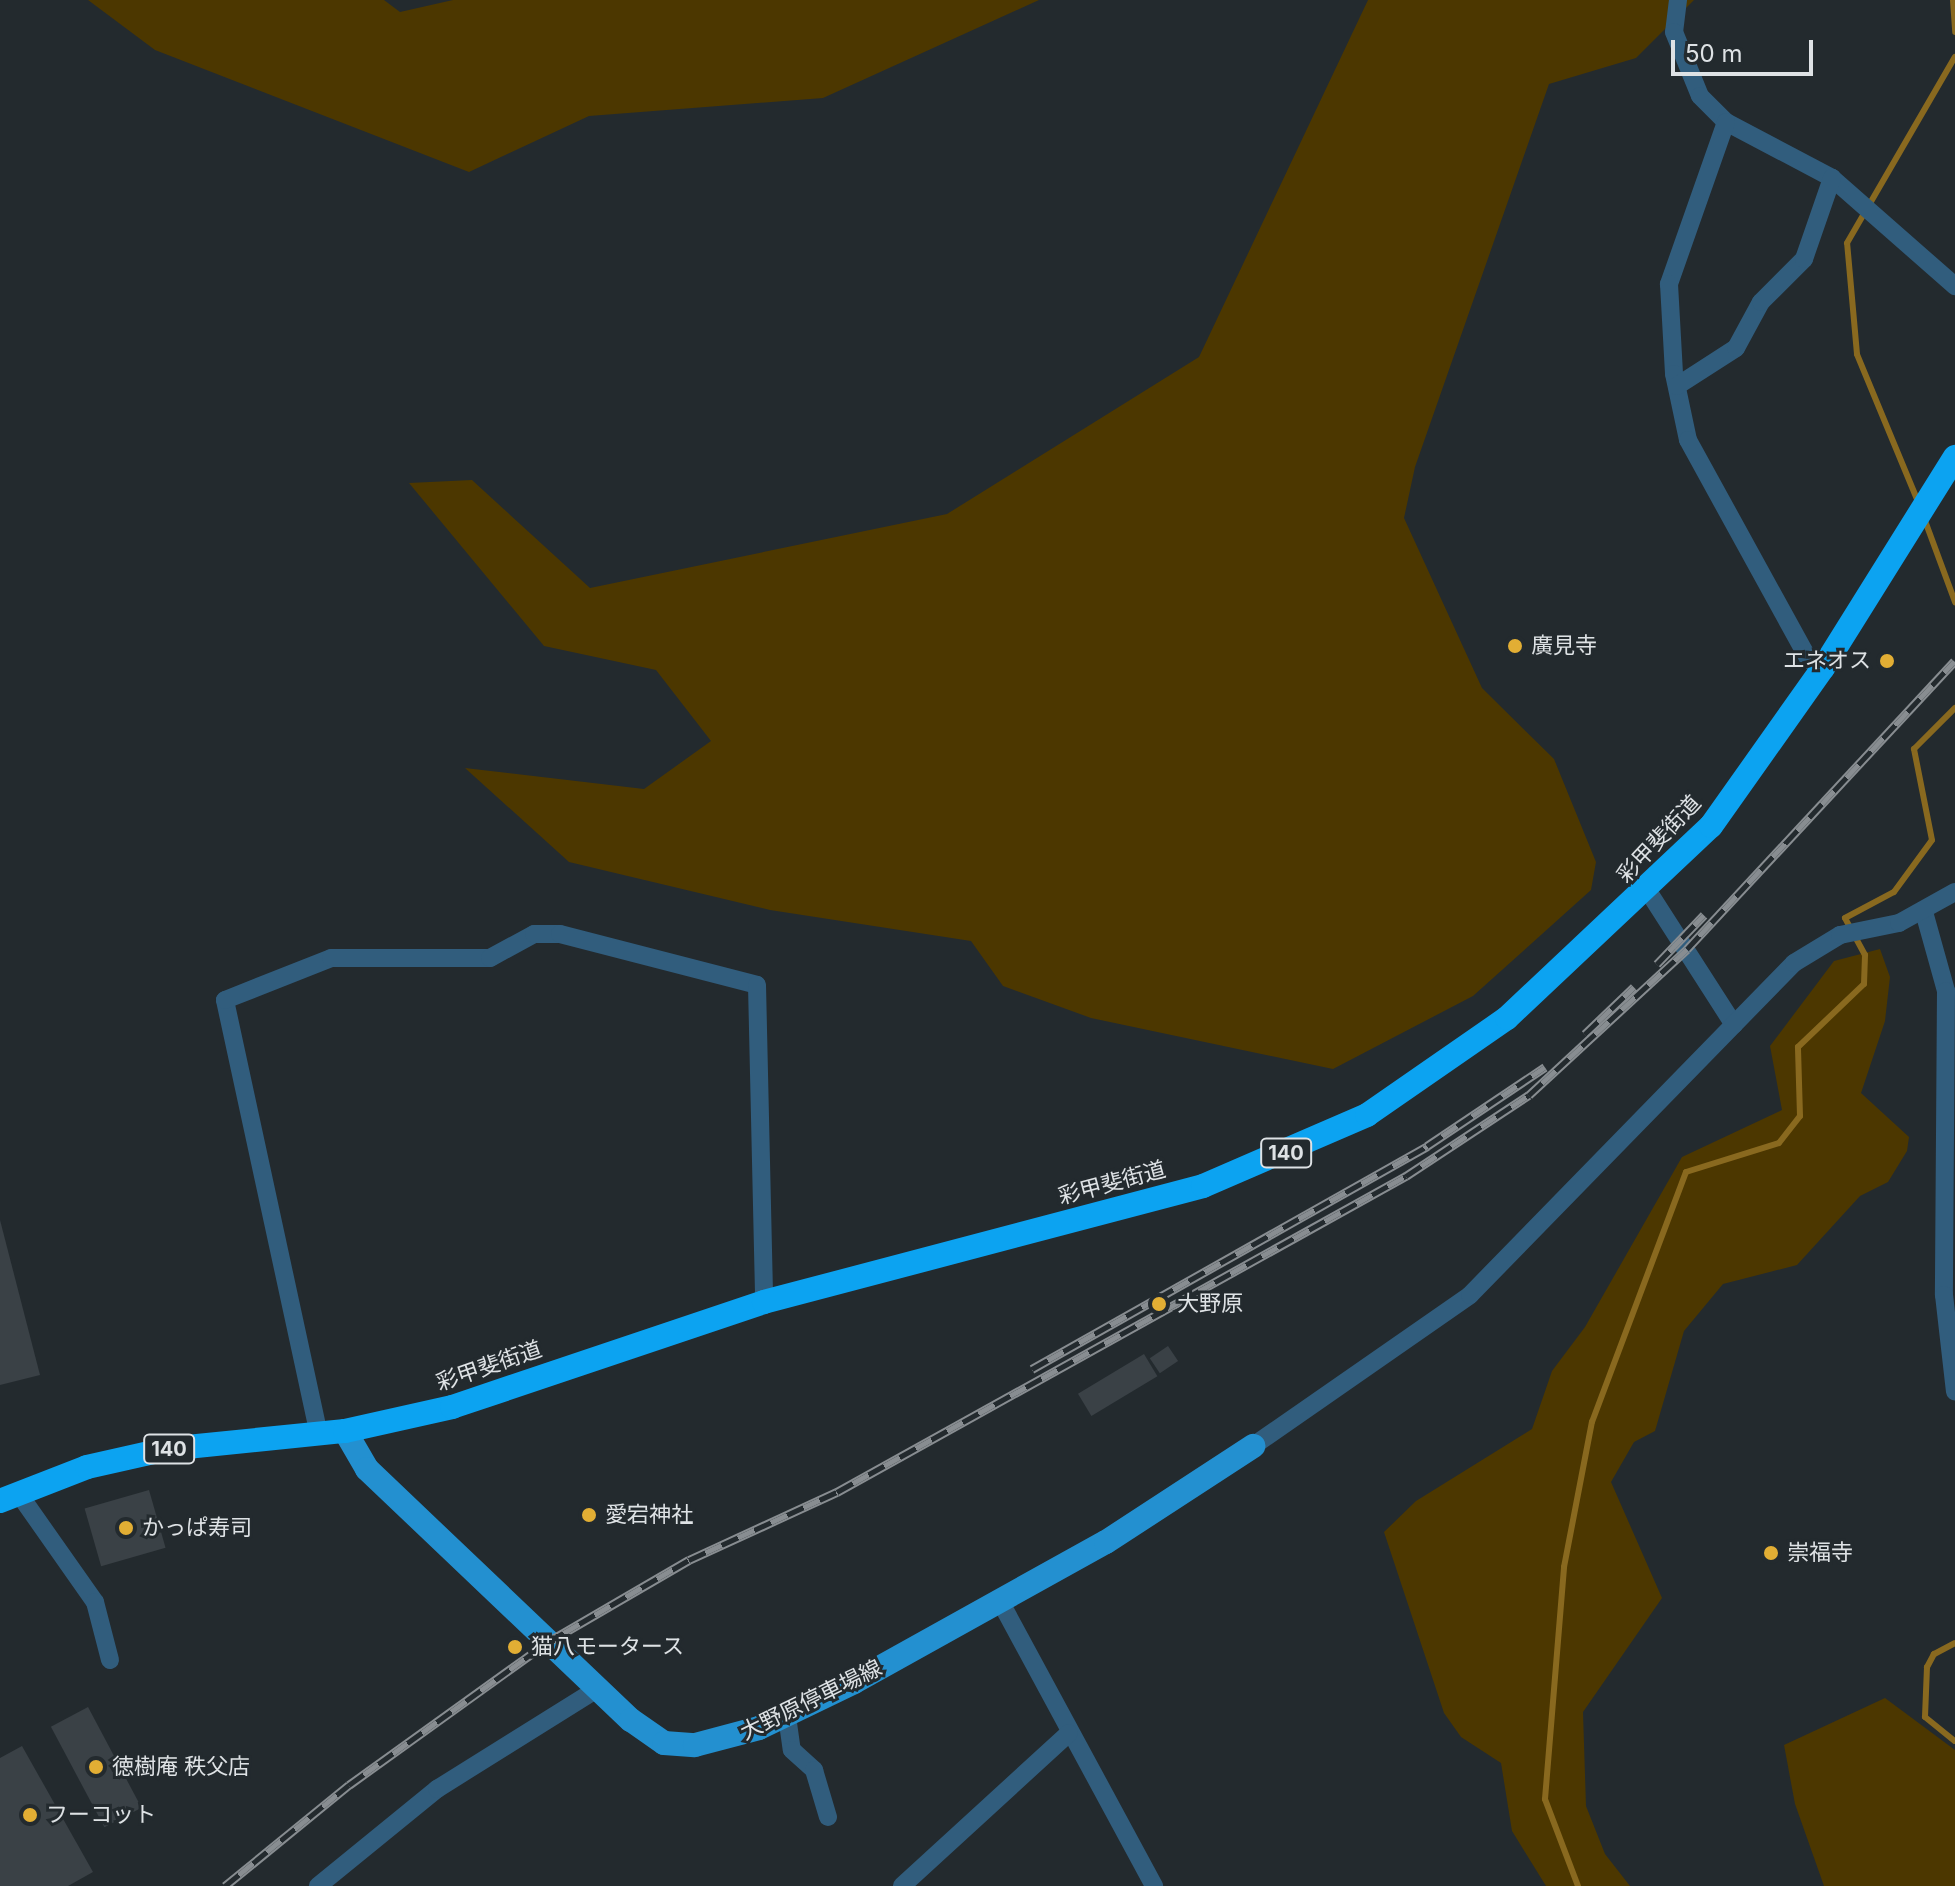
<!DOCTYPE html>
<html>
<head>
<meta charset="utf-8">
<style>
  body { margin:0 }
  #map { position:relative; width:1955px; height:1886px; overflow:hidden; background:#232a2e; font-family:Inter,"Noto Sans JP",sans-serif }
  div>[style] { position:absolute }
  .green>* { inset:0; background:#4c3700 }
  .stream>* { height:6px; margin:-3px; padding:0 3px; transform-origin:3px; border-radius:3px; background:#89691f }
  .building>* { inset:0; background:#3a4146; transform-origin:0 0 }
  .minor>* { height:18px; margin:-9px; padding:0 9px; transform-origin:9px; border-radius:9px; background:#315d7d }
  .major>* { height:24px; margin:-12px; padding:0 12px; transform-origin:12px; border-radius:12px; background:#2390d0 }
  .highway>* { height:24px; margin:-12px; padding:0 12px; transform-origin:12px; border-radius:12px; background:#0ca3f1 }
  .rail>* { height:9px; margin-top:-4.5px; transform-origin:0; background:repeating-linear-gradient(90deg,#232a2e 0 18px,#888d91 0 36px); box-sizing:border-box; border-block:2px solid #888d91 }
  .dots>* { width:22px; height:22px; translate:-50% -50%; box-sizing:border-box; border:4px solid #232a2e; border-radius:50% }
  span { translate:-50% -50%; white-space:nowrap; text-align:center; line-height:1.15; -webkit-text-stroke:6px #232a2e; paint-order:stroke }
  .shield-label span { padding:2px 6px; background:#232a2e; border:2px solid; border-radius:6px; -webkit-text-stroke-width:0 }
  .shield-label { font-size:20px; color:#dee2e5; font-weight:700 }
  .poi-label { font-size:22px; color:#dee2e5 }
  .left { translate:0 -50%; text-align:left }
  .right { translate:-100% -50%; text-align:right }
  .street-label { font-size:22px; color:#dee2e5 }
  .scale { position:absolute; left:1671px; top:40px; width:142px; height:36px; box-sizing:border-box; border:4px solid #dee2e5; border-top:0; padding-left:10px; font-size:24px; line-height:28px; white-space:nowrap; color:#dee2e5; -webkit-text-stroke:6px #232a2e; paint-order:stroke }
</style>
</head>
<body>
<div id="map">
  <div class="green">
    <div style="clip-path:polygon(88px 0,384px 0,400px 12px,453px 0,1039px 0,823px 98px,589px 116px,469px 172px,155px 50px)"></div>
    <div style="clip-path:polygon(1368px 0,1694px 0,1636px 58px,1549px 84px,1415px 467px,1404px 518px,1482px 688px,1554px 759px,1596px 862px,1591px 890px,1473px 996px,1333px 1069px,1091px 1018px,1003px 986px,971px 941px,770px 910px,569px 862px,465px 768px,644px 789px,711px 741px,656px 670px,544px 646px,409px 483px,472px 480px,590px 588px,947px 514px,1199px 357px)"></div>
    <div style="clip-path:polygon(1880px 949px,1890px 977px,1885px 1021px,1861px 1093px,1909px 1137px,1907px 1151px,1888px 1182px,1860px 1196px,1797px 1265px,1723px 1284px,1684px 1331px,1655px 1431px,1634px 1442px,1611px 1482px,1662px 1598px,1583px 1712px,1586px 1806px,1605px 1854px,1630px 1886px,1546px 1886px,1512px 1831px,1501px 1763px,1461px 1737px,1444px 1713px,1384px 1532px,1416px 1501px,1532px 1429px,1552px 1371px,1585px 1327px,1682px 1157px,1782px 1110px,1770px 1046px,1834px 961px)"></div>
    <div style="clip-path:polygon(1885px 1698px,1955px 1750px,1955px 1886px,1824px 1886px,1795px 1804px,1784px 1745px)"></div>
  </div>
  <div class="stream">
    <div style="left:1953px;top:0;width:32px;rotate:86deg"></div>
    <div style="left:1919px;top:504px;width:162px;rotate:-112.5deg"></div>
    <div style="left:1857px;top:354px;width:111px;rotate:-95.1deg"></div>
    <div style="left:1847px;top:243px;width:215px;rotate:-59.9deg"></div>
    <div style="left:1924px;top:518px;width:90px;rotate:69.7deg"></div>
    <div style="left:1955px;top:1643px;width:24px;rotate:152deg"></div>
    <div style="left:1934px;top:1654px;width:15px;rotate:118deg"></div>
    <div style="left:1927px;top:1667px;width:50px;rotate:92.3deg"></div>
    <div style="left:1925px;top:1717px;width:38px;rotate:39deg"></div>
    <div style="left:1578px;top:1886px;width:93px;rotate:-110.8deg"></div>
    <div style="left:1545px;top:1799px;width:233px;rotate:-85.3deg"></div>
    <div style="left:1564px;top:1567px;width:148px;rotate:-79.1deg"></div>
    <div style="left:1592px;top:1422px;width:267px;rotate:-69.4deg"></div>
    <div style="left:1686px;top:1172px;width:97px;rotate:-17.3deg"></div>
    <div style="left:1779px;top:1143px;width:34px;rotate:-52deg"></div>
    <div style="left:1800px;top:1116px;width:69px;rotate:-91.7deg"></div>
    <div style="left:1798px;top:1047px;width:91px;rotate:-43.7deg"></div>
    <div style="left:1864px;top:984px;width:29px;rotate:-88deg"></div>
    <div style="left:1865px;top:955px;width:42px;rotate:-118.4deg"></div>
    <div style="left:1845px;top:918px;width:55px;rotate:-28deg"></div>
    <div style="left:1894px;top:892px;width:64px;rotate:-53.8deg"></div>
    <div style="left:1932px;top:840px;width:93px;rotate:-101.2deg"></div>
    <div style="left:1914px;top:749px;width:58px;rotate:-45deg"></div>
  </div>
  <div class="building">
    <div style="clip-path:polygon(0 1220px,40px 1375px,0 1385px)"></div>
    <div style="left:1168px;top:1346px;width:18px;height:22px;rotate:56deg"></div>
    <div style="left:1144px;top:1354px;width:26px;height:77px;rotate:59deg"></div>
    <div style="left:149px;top:1490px;width:60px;height:67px;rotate:74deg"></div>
    <div style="left:88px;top:1707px;width:114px;height:42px;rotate:62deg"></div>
    <div style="clip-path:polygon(22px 1746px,93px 1872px,68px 1886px,0 1886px,0 1758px)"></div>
  </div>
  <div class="minor">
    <div style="left:1678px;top:0;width:32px;rotate:97deg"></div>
    <div style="left:1674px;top:32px;width:69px;rotate:67.9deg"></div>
    <div style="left:1700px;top:96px;width:37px;rotate:45deg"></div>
    <div style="left:1726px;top:122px;width:120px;rotate:27.8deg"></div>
    <div style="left:1832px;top:178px;width:164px;rotate:41.3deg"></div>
    <div style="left:1726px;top:122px;width:172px;rotate:109.4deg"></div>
    <div style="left:1669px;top:284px;width:90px;rotate:86.8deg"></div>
    <div style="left:1674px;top:374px;width:67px;rotate:78deg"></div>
    <div style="left:1688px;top:440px;width:251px;rotate:61.2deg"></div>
    <div style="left:1809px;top:660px;width:16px;rotate:30deg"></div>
    <div style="left:1677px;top:386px;width:70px;rotate:-32.8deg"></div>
    <div style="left:1736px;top:348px;width:52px;rotate:-61.5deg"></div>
    <div style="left:1761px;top:302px;width:61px;rotate:-45deg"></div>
    <div style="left:1804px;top:259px;width:86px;rotate:-70.9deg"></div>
    <div style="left:1648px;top:891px;width:159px;rotate:57.3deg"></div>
    <div style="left:1924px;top:912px;width:82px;rotate:74.4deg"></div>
    <div style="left:1946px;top:991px;width:304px;rotate:90.4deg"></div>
    <div style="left:1944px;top:1295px;width:97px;rotate:83.5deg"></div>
    <div style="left:319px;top:1435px;width:445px;rotate:-102.2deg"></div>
    <div style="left:225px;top:1000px;width:114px;rotate:-21.6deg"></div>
    <div style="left:331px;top:958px;width:159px"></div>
    <div style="left:490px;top:958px;width:50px;rotate:-28.6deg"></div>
    <div style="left:534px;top:934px;width:26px"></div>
    <div style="left:560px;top:934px;width:203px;rotate:14.5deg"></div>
    <div style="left:757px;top:985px;width:317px;rotate:88.7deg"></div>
    <div style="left:1253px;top:1446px;width:264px;rotate:-34.8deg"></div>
    <div style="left:1470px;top:1295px;width:464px;rotate:-45.7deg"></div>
    <div style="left:1794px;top:963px;width:54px;rotate:-31.3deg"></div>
    <div style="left:1840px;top:935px;width:60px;rotate:-11.5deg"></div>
    <div style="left:1899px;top:923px;width:64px;rotate:-29deg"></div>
    <div style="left:19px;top:1494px;width:132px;rotate:54.9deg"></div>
    <div style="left:95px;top:1602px;width:60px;rotate:75.5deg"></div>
    <div style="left:1000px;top:1601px;width:324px;rotate:61.6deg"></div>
    <div style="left:787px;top:1716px;width:34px;rotate:82deg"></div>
    <div style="left:792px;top:1750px;width:30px;rotate:42deg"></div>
    <div style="left:814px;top:1770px;width:49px;rotate:73.4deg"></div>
    <div style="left:318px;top:1886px;width:154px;rotate:-39.2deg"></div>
    <div style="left:437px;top:1789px;width:189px;rotate:-32deg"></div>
    <div style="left:902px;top:1886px;width:226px;rotate:-42.5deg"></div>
  </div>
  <div class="major">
    <div style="left:345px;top:1431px;width:44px;rotate:59.9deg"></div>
    <div style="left:367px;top:1469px;width:364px;rotate:43.6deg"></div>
    <div style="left:631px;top:1720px;width:40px;rotate:34.9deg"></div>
    <div style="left:664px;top:1743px;width:31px;rotate:4deg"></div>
    <div style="left:695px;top:1745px;width:66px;rotate:-14.9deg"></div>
    <div style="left:759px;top:1728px;width:106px;rotate:-25.8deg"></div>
    <div style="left:854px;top:1682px;width:288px;rotate:-29.1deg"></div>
    <div style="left:1106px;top:1542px;width:176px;rotate:-33.1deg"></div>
  </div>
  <div class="highway">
    <div style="left:0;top:1501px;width:93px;rotate:-21.3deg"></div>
    <div style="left:87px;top:1467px;width:82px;rotate:-12.7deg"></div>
    <div style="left:167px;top:1449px;width:179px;rotate:-5.8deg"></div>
    <div style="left:345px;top:1431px;width:110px;rotate:-12.6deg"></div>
    <div style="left:452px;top:1407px;width:329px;rotate:-18.6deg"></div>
    <div style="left:764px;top:1302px;width:454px;rotate:-14.8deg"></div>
    <div style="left:1203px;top:1186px;width:179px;rotate:-23.4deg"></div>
    <div style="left:1367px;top:1115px;width:170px;rotate:-34.7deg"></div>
    <div style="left:1507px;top:1018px;width:280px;rotate:-43.3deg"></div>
    <div style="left:1711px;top:826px;width:194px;rotate:-54.7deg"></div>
    <div style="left:1823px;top:668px;width:249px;rotate:-58deg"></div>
  </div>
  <div class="rail">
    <div style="left:1657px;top:964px;width:68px;rotate:-46.2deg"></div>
    <div style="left:1585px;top:1034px;width:68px;rotate:-43.8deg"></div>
    <div style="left:1032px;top:1369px;width:454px;rotate:-29.4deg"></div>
    <div style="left:1427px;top:1146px;width:142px;rotate:-33.8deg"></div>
    <div style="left:225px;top:1886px;width:160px;rotate:-39.2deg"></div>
    <div style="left:349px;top:1785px;width:245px;rotate:-35.7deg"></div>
    <div style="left:548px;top:1642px;width:163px;rotate:-30.2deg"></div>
    <div style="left:689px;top:1560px;width:163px;rotate:-24.7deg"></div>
    <div style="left:837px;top:1492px;width:651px;rotate:-29.05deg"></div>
    <div style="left:1406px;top:1176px;width:147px;rotate:-33.4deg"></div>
    <div style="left:1529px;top:1095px;width:215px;rotate:-42.7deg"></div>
    <div style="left:1687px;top:949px;width:393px;rotate:-47.1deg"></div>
  </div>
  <div class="dots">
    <div style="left:1515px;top:646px;background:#e2ae34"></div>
    <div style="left:1887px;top:661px;background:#e2ae34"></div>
    <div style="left:1159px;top:1304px;background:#e2ae34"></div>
    <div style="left:589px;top:1515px;background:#e2ae34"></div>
    <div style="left:126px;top:1528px;background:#e2ae34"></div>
    <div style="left:1771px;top:1553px;background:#e2ae34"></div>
    <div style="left:515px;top:1647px;background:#e2ae34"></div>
    <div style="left:96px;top:1767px;background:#e2ae34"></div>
    <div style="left:30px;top:1815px;background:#e2ae34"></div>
  </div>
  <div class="shield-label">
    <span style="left:1286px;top:1153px">140</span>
    <span style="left:169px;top:1449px">140</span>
  </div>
  <div class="poi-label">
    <span class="left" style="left:1531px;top:646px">廣見寺</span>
    <span class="right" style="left:1871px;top:661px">エネオス</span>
    <span class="left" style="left:1177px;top:1304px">大野原</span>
    <span class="left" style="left:605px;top:1515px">愛宕神社</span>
    <span class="left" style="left:142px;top:1528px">かっぱ寿司</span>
    <span class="left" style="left:1787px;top:1553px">崇福寺</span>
    <span class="left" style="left:531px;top:1647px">猫八モータース</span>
    <span class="left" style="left:112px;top:1767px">徳樹庵 秩父店</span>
    <span class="left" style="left:46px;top:1815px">フーコット</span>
  </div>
  <div class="street-label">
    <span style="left:1659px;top:839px;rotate:-47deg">彩甲斐街道</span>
    <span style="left:1112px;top:1183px;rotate:-15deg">彩甲斐街道</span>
    <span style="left:489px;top:1366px;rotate:-19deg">彩甲斐街道</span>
    <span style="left:811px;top:1700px;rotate:-26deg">大野原停車場線</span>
  </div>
  <div class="scale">50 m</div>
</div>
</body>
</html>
